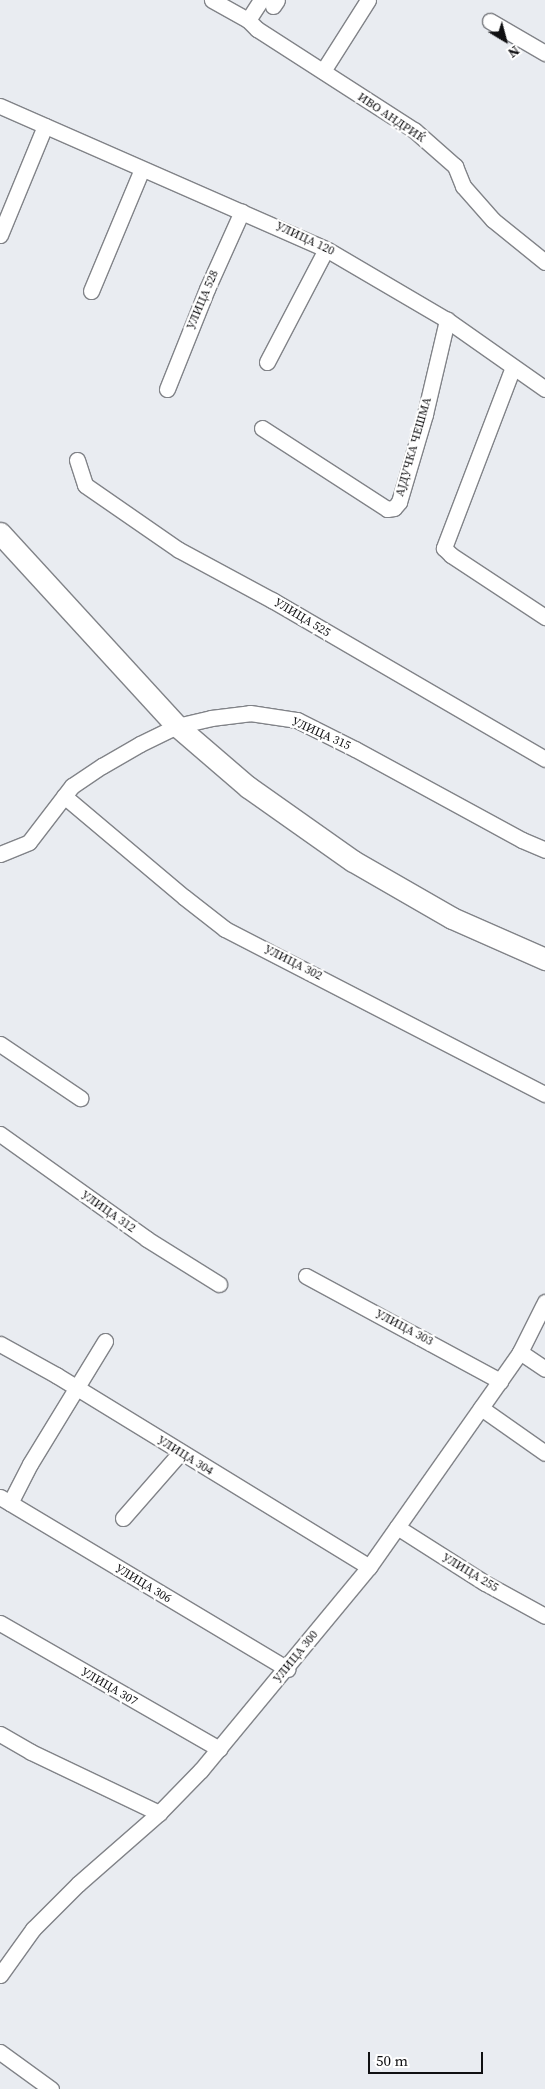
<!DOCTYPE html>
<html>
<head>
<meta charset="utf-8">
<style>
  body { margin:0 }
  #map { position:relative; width:545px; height:2089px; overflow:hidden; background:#e9ecf1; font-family:"Source Serif 4",serif }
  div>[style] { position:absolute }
  .roads { filter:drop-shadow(1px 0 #818388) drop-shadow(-1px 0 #818388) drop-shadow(0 1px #818388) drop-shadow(0 -1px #818388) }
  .street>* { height:15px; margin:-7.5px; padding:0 7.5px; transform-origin:7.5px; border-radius:7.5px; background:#fff }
  .secondary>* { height:21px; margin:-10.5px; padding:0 10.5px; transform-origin:10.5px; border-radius:10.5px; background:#fff }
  span { translate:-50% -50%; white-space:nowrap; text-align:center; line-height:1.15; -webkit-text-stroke:4.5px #fff; paint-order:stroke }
  .street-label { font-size:12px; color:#101012 }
  .north { position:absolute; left:480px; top:15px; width:50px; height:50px; -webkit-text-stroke:4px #fff; paint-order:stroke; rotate:143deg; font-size:14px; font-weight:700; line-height:20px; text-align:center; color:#101012 }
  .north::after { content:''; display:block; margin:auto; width:18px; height:22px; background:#101012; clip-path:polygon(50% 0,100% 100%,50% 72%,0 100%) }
  .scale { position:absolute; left:368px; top:2052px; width:115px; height:22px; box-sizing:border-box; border:2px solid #101012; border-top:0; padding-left:6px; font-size:15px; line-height:18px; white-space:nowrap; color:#101012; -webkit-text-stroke:4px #fff; paint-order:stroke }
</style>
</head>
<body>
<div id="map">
  <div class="roads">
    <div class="street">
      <div style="left:212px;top:0;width:41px;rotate:29.1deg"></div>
      <div style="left:248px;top:20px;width:13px;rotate:45deg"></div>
      <div style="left:257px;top:29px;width:187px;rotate:32.8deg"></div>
      <div style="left:414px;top:130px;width:55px;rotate:41.3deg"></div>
      <div style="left:455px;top:166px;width:22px;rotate:68deg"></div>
      <div style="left:463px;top:186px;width:45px;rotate:48.6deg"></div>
      <div style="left:493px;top:220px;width:67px;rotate:38.9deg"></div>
      <div style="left:273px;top:6px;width:7px;rotate:-56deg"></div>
      <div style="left:248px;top:20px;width:24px;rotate:-57deg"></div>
      <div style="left:490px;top:21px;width:64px;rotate:30.2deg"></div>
      <div style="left:323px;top:71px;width:84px;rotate:-57.6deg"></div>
      <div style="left:0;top:106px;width:356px;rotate:23.7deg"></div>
      <div style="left:326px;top:249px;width:140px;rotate:30.4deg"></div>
      <div style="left:447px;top:320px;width:120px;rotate:35.1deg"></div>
      <div style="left:0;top:235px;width:118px;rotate:-67.6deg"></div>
      <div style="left:91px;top:291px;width:132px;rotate:-67.3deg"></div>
      <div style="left:267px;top:362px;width:127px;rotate:-62.4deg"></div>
      <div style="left:513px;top:367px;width:194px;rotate:110.9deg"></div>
      <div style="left:444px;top:548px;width:10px;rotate:45deg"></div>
      <div style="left:451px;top:555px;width:113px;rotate:33.4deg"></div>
      <div style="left:167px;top:389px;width:108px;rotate:-68.2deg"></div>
      <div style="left:207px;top:289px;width:85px;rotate:-65.8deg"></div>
      <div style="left:262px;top:428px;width:149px;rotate:32.9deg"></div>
      <div style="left:387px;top:509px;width:7px;rotate:-8deg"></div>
      <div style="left:394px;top:508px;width:8px;rotate:-50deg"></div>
      <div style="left:399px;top:502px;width:92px;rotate:-73.5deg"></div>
      <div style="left:425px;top:414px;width:97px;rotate:-76.8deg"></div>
      <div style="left:77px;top:460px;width:26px;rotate:72deg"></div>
      <div style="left:85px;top:485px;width:114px;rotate:34.7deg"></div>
      <div style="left:179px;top:550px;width:106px;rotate:28.3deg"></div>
      <div style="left:272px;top:600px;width:316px;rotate:30.2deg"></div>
      <div style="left:64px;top:796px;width:157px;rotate:40.1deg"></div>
      <div style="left:184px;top:897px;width:52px;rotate:38deg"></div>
      <div style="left:225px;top:929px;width:360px;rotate:27.3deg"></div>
      <div style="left:0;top:854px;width:31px;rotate:-22deg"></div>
      <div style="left:29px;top:842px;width:71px;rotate:-52.5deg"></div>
      <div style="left:72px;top:786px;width:36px;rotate:-34deg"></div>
      <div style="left:102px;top:766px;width:44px;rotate:-30.1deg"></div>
      <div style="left:140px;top:744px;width:41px;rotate:-25.9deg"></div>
      <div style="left:177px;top:726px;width:35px;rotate:-13deg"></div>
      <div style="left:211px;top:718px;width:39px;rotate:-7deg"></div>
      <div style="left:250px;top:713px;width:48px;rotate:8.5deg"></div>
      <div style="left:297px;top:720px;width:65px;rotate:26.6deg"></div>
      <div style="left:355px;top:749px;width:190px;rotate:28.6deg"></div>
      <div style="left:522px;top:840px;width:25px;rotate:23deg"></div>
      <div style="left:0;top:1044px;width:97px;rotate:34deg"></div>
      <div style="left:0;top:1134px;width:181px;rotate:35.5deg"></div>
      <div style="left:147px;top:1239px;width:85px;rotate:32deg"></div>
      <div style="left:306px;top:1276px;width:221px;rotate:28.4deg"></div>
      <div style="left:0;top:1344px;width:64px;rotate:29deg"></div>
      <div style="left:56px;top:1375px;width:367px;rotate:31.5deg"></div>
      <div style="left:520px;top:1352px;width:30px;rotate:34deg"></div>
      <div style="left:481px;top:1408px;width:78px;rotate:35.1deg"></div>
      <div style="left:0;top:1497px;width:335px;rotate:30.9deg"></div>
      <div style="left:10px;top:1503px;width:44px;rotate:-62.9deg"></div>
      <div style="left:30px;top:1464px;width:144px;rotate:-58.6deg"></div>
      <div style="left:123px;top:1518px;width:86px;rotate:-48.8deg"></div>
      <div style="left:397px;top:1527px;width:104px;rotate:32.5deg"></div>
      <div style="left:485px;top:1583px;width:68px;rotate:28.8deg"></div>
      <div style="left:0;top:1623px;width:253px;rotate:29.9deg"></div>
      <div style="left:0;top:1734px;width:36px;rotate:30deg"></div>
      <div style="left:31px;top:1752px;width:142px;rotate:25.5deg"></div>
      <div style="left:0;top:1975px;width:57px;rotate:-54.3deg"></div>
      <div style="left:33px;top:1929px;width:64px;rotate:-45deg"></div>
      <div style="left:78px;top:1884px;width:108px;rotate:-41.2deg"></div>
      <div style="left:159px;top:1813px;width:60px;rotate:-45.7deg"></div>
      <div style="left:201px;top:1770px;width:264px;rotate:-50.4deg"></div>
      <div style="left:369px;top:1567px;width:263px;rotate:-54.9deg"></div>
      <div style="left:520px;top:1352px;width:56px;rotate:-63.4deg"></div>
      <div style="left:0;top:2052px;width:63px;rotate:36deg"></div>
    </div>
    <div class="secondary">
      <div style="left:0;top:533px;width:262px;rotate:47.5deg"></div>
      <div style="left:177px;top:726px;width:94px;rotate:40.7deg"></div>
      <div style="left:248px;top:787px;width:128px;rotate:35.2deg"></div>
      <div style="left:353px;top:861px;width:114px;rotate:29.9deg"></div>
      <div style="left:452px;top:918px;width:102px;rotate:23.8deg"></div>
    </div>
  </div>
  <div class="street-label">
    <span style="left:391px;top:118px;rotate:34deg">ИВО АНДРИЌ</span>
    <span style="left:305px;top:239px;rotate:25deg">УЛИЦА 120</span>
    <span style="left:203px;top:300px;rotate:-67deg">УЛИЦА 528</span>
    <span style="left:414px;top:447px;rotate:-74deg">АЈДУЧКА ЧЕШМА</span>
    <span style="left:302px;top:618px;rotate:31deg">УЛИЦА 525</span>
    <span style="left:321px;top:734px;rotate:24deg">УЛИЦА 315</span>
    <span style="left:293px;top:963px;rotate:27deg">УЛИЦА 302</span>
    <span style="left:108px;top:1212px;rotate:35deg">УЛИЦА 312</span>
    <span style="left:404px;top:1328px;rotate:28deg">УЛИЦА 303</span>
    <span style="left:185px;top:1456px;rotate:32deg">УЛИЦА 304</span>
    <span style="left:470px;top:1573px;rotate:31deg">УЛИЦА 255</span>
    <span style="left:143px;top:1584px;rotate:31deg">УЛИЦА 306</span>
    <span style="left:296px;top:1657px;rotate:-51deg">УЛИЦА 300</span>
    <span style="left:109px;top:1687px;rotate:30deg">УЛИЦА 307</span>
  </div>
  <div class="north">N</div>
  <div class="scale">50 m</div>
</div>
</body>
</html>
